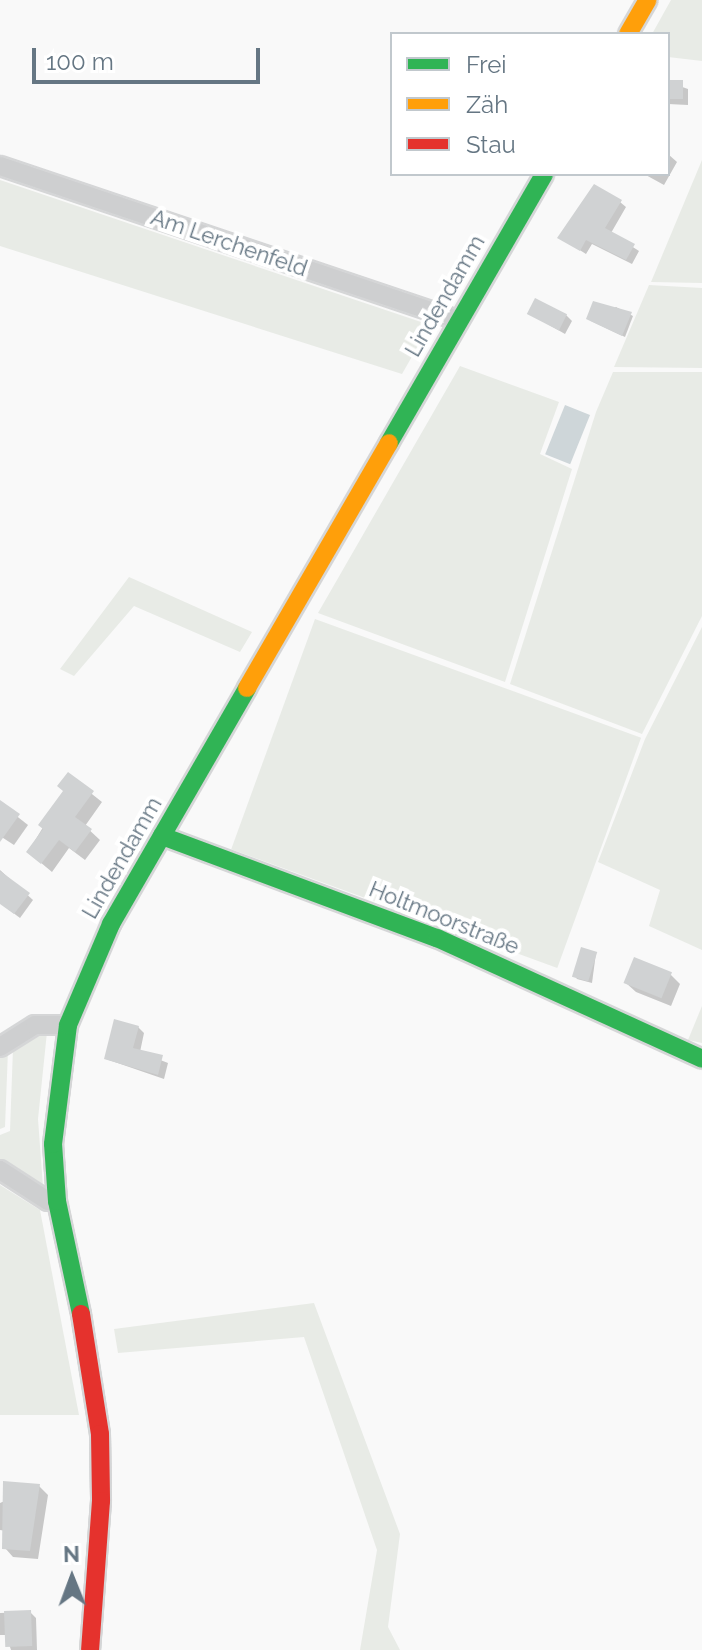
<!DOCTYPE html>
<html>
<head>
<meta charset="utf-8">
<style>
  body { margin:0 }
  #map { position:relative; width:702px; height:1650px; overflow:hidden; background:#f9f9f9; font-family:Raleway,sans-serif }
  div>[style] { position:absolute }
  .green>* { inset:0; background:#e8ebe6; transform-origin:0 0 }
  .water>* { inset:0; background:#ced6d9; transform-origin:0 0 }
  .shadow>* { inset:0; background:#0003 }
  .building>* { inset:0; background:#d0d2d3; transform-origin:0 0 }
  .roads { filter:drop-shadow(2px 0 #d5d6d7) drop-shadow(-2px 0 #d5d6d7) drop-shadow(0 2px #d5d6d7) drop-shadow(0 -2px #d5d6d7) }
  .street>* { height:18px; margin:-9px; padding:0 9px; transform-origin:9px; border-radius:9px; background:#cecfd0 }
  .fast>* { height:18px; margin:-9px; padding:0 9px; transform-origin:9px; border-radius:9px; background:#30b455 }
  .slow>* { height:18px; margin:-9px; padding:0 9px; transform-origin:9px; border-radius:9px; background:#ff9f0a }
  .jam>* { height:18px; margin:-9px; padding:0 9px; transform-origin:9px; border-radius:9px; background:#e5322d }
  span { translate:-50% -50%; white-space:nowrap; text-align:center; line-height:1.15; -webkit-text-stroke:8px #fff; paint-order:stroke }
  .street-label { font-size:22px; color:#657683 }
  .legend { position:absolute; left:390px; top:32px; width:280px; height:144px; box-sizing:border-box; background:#fff; border:2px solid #c1c8cd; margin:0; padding:10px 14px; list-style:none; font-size:24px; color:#657683 }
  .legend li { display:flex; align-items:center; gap:16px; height:40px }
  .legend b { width:40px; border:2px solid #c1c8cd }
  .north { position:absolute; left:32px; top:1538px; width:80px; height:80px; -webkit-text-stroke:6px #fff; paint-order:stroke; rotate:359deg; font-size:22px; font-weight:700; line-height:32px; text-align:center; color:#657683 }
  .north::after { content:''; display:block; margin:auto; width:28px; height:36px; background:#657683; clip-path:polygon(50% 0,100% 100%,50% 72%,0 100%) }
  .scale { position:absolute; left:32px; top:48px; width:228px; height:36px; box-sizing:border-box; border:4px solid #657683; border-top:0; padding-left:10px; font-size:24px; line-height:28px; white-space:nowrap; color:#657683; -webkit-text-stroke:6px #fff; paint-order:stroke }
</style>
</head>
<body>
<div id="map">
  <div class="green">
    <div style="clip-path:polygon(671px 0,702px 0,702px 61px,668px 57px,668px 34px,652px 34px)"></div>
    <div style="clip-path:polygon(702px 160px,702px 283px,651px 282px)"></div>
    <div style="clip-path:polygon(0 180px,430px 325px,402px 374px,0 246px)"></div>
    <div style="clip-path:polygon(649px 285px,702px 288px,702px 368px,614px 367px)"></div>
    <div style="clip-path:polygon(460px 366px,559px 402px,540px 454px,572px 469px,505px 682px,318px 613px)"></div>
    <div style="clip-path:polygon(613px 372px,702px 372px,702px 616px,642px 734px,510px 684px,596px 412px)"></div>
    <div style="clip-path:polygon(129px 577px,252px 632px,240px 652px,134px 606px,74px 676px,60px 669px)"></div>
    <div style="left:315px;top:619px;width:347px;height:245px;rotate:20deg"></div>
    <div style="clip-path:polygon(702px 627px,702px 950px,649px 926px,660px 890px,598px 862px,645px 739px)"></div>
    <div style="clip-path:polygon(702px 1006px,702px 1043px,688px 1040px)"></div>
    <div style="clip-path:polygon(47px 1032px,38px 1119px,43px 1187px,0 1161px,0 1135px,10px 1131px,13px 1048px)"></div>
    <div style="clip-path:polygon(8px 1050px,5px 1127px,0 1129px,0 1055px)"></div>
    <div style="clip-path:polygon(0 1185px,40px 1210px,79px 1415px,0 1415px)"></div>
    <div style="clip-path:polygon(314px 1303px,400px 1534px,388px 1627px,400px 1650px,360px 1650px,377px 1550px,304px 1337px,118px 1353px,114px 1329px)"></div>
  </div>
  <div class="water">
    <div style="left:565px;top:405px;width:27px;height:53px;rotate:22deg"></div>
  </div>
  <div class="shadow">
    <div style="clip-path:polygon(668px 82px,688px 89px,688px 105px,668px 104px)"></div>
    <div style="clip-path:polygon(668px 154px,677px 162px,664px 185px,644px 174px,668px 174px)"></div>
    <div style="clip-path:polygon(620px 202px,626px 207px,611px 233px,639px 251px,632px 264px,592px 244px,586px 254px,559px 237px)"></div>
    <div style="clip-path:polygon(616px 307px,633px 316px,625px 337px,591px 321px)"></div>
    <div style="clip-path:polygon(530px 314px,566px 315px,572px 321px,565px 334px)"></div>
    <div style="clip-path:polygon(68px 775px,102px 802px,85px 826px,100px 840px,85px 860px,69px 848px,52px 872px,28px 852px,65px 791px)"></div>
    <div style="clip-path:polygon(0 803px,28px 825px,14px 845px,0 836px)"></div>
    <div style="clip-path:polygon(0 870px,33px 900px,20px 918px,0 903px)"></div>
    <div style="clip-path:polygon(596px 953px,592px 983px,577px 979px,575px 976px)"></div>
    <div style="clip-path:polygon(670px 974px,680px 984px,671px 1006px,636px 992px,626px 983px)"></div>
    <div style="clip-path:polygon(138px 1027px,144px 1033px,140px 1052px,168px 1063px,164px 1079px,106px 1059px)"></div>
    <div style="clip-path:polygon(39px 1486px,48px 1495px,38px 1559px,13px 1557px,5px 1548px,6px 1531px,0 1530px,0 1503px)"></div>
    <div style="clip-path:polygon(30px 1612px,36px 1618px,37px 1650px,11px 1650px,6px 1635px,0 1635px,0 1613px)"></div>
  </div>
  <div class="building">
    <div style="left:668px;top:80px;width:15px;height:19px"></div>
    <div style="clip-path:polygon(594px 184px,622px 200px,605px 228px,635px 244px,626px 260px,586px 240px,580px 251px,557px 238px)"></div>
    <div style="left:535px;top:298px;width:36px;height:18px;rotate:27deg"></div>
    <div style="clip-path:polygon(593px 301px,632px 312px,622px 336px,586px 319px)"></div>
    <div style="clip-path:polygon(68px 772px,94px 791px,75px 817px,92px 829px,75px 852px,59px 840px,41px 864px,26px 852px,43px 829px,38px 825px,63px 791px,57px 786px)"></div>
    <div style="clip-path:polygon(0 800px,20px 814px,0 842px)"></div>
    <div style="clip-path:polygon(0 871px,30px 893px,14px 914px,0 904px)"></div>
    <div style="left:581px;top:947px;width:17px;height:31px;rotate:17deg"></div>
    <div style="left:634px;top:957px;width:41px;height:28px;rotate:22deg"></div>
    <div style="clip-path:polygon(114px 1019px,139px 1026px,133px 1048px,163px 1055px,158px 1075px,104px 1059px)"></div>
    <div style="clip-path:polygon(3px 1481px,40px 1484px,30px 1551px,2px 1549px)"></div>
    <div style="left:31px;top:1610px;width:36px;height:27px;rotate:88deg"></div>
  </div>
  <div class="roads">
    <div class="street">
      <div style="left:0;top:166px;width:483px;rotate:18.6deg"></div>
      <div style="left:0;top:1047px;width:41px;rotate:-32.2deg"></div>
      <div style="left:35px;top:1025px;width:33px"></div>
      <div style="left:0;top:1170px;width:57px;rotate:32.9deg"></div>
      <div style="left:48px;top:1201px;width:9px"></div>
    </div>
    <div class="fast">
      <div style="left:389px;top:443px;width:310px;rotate:-60deg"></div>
      <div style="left:162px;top:836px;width:293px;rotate:20.4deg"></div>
      <div style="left:437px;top:938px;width:291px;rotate:24.5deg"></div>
      <div style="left:81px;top:1314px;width:116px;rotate:-102deg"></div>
      <div style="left:57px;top:1201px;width:57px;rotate:-94deg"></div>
      <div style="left:53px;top:1144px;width:120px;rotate:-82.8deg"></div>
      <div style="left:68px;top:1025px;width:110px;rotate:-66.9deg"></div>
      <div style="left:111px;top:924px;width:272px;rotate:-60deg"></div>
    </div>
    <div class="slow">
      <div style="left:628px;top:34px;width:39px;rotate:-60deg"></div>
      <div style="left:247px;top:688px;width:283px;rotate:-59.9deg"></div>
    </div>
    <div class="jam">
      <div style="left:81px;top:1314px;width:121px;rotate:81deg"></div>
      <div style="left:100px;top:1434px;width:67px;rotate:89.1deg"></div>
      <div style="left:101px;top:1501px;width:149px;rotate:94.2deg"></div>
    </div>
  </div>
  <div class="street-label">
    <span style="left:229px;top:243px;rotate:19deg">Am Lerchenfeld</span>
    <span style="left:445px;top:296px;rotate:-60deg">Lindendamm</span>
    <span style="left:122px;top:858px;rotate:-60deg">Lindendamm</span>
    <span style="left:444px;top:918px;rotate:22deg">Holtmoorstraße</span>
  </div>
  <ul class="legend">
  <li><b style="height:10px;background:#30b455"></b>Frei</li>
  <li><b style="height:10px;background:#ff9f0a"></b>Zäh</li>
  <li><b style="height:10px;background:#e5322d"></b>Stau</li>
  </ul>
  <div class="north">N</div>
  <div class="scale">100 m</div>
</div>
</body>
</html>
